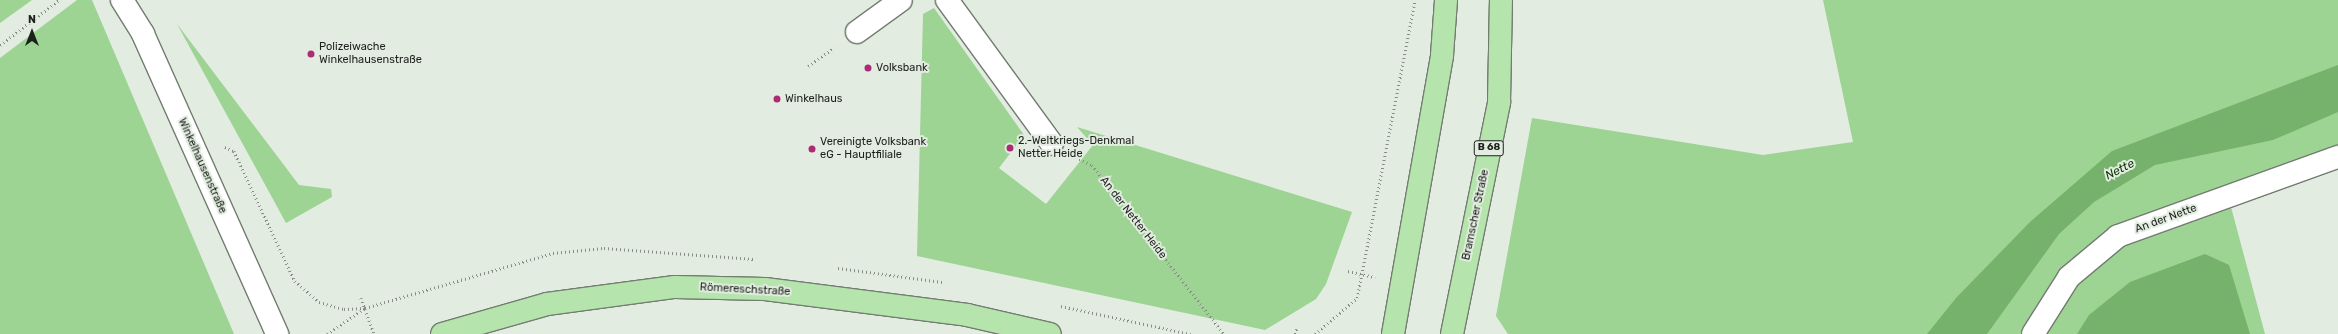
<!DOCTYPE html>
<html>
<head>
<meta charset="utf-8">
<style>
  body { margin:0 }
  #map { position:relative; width:2338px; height:334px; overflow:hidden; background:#e2ece0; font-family:Rubik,sans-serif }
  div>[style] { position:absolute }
  .green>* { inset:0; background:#9dd393 }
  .water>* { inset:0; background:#76b26c }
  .path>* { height:2.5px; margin-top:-1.25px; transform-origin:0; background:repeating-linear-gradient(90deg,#878e86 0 1px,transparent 0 4px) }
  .roads { filter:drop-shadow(1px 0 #737c71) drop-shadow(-1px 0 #737c71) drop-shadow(0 1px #737c71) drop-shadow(0 -1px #737c71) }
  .minor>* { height:22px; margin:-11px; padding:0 11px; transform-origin:11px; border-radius:11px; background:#fff }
  .major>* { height:22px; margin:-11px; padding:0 11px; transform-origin:11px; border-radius:11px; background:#b5e4ad }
  .dots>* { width:11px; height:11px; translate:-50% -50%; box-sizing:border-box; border:2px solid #e2ece0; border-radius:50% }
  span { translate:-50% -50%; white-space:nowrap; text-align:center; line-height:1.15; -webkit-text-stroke:4px #e2ece0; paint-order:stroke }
  .shield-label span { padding:1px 3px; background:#e2ece0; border:1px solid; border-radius:3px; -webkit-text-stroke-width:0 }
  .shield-label { font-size:10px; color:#1d211c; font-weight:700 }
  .poi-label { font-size:11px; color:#1d211c }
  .left { translate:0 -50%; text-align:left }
  .street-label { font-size:11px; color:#1d211c }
  .water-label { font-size:12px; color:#0e3807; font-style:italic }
  .north { position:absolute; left:12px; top:12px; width:40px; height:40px; -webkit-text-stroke:3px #e2ece0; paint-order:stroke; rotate:0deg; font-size:11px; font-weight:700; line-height:16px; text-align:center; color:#1d211c }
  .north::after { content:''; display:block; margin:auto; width:14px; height:18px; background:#1d211c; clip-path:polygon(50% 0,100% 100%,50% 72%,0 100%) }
</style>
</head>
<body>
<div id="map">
  <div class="green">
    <div style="clip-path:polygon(0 0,32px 0,0 23px)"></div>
    <div style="clip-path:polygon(77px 0,92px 0,234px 334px,0 334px,0 58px)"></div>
    <div style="clip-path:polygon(1823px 0,2338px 0,2338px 168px,2231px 207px,2265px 334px,1508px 334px,1496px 316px,1532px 118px,1763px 155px,1853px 142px)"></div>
    <div style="clip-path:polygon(934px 8px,1024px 135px,999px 168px,1046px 204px,1093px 145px,1077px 127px,1352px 212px,1326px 284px,1316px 299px,1265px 330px,917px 256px,923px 14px)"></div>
    <div style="clip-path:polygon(177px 24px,299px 185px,331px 189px,332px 197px,286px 223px)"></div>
  </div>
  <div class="water">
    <div style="clip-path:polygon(2338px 65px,2338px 112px,2273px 140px,2155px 165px,2094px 202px,2059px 234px,1987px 334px,1927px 334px,1956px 298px,2030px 222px,2112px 151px)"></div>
    <div style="clip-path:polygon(2205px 254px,2229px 265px,2250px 334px,2077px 334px,2089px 315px,2130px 282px)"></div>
  </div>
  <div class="path">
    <div style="left:0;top:45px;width:74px;rotate:-37.3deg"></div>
    <div style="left:808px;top:66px;width:32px;rotate:-35deg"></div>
    <div style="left:225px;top:147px;width:10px;rotate:24deg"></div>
    <div style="left:234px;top:151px;width:144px;rotate:64.9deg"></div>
    <div style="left:295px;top:281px;width:32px;rotate:41deg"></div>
    <div style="left:319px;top:302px;width:26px;rotate:16deg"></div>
    <div style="left:344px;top:309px;width:21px;rotate:-3deg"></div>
    <div style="left:1076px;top:157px;width:18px;rotate:27deg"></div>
    <div style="left:1092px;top:165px;width:214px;rotate:52deg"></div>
    <div style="left:838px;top:268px;width:105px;rotate:7.7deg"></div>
    <div style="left:1348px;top:271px;width:28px;rotate:13deg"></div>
    <div style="left:361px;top:298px;width:38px;rotate:70deg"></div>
    <div style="left:1061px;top:306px;width:133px;rotate:12.2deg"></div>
    <div style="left:327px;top:334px;width:46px;rotate:-34.4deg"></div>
    <div style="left:365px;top:308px;width:196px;rotate:-16.3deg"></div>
    <div style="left:553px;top:253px;width:51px;rotate:-5.6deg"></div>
    <div style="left:604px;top:248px;width:150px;rotate:4.2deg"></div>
    <div style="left:1295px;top:334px;width:7px;rotate:-74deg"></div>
    <div style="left:1315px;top:334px;width:55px;rotate:-40.6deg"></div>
    <div style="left:1357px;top:298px;width:304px;rotate:-79deg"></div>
  </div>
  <div class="roads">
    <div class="minor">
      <div style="left:122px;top:0;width:40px;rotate:58deg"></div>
      <div style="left:143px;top:34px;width:329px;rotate:65.9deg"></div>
      <div style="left:947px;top:0;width:178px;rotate:53.9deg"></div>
      <div style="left:857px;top:32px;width:54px;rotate:-36deg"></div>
      <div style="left:2033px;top:334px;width:67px;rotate:-57.7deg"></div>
      <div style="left:2069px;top:277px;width:64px;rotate:-39.9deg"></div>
      <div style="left:2118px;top:236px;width:234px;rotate:-19.8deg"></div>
    </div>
    <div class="major">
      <div style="left:442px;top:334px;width:109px;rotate:-15.9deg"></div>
      <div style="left:547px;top:304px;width:129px;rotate:-7.6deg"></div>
      <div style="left:675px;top:287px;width:90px;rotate:1.3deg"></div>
      <div style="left:765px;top:289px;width:204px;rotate:7.3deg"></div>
      <div style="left:967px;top:315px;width:85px;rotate:12.9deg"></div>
      <div style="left:1393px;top:334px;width:283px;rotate:-80deg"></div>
      <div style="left:1442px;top:55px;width:55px;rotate:-85.8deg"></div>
      <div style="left:1452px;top:334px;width:237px;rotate:-78.5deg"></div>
      <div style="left:1499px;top:102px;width:102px;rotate:-88.9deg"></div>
    </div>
  </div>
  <div class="dots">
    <div style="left:311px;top:54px;background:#ad2a74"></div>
    <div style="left:868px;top:68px;background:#ad2a74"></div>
    <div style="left:777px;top:99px;background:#ad2a74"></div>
    <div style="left:1010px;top:148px;background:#ad2a74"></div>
    <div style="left:812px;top:149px;background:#ad2a74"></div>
  </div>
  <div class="shield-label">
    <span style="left:1489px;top:148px">B 68</span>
  </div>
  <div class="poi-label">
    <span class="left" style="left:319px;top:54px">Polizeiwache<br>Winkelhausenstraße</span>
    <span class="left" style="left:876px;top:68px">Volksbank</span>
    <span class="left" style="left:785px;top:99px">Winkelhaus</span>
    <span class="left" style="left:1018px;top:148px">2.-Weltkriegs-Denkmal<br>Netter Heide</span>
    <span class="left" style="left:820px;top:149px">Vereinigte Volksbank<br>eG - Hauptfiliale</span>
  </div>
  <div class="street-label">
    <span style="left:202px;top:166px;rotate:66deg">Winkelhausenstraße</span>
    <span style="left:1476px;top:215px;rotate:-78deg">Bramscher Straße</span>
    <span style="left:1133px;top:218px;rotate:52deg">An der Netter Heide</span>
    <span style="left:2166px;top:219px;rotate:-20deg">An der Nette</span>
    <span style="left:745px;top:290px;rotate:3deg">Römereschstraße</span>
  </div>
  <div class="water-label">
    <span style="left:2120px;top:170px;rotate:-27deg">Nette</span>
  </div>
  <div class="north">N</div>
</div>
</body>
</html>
